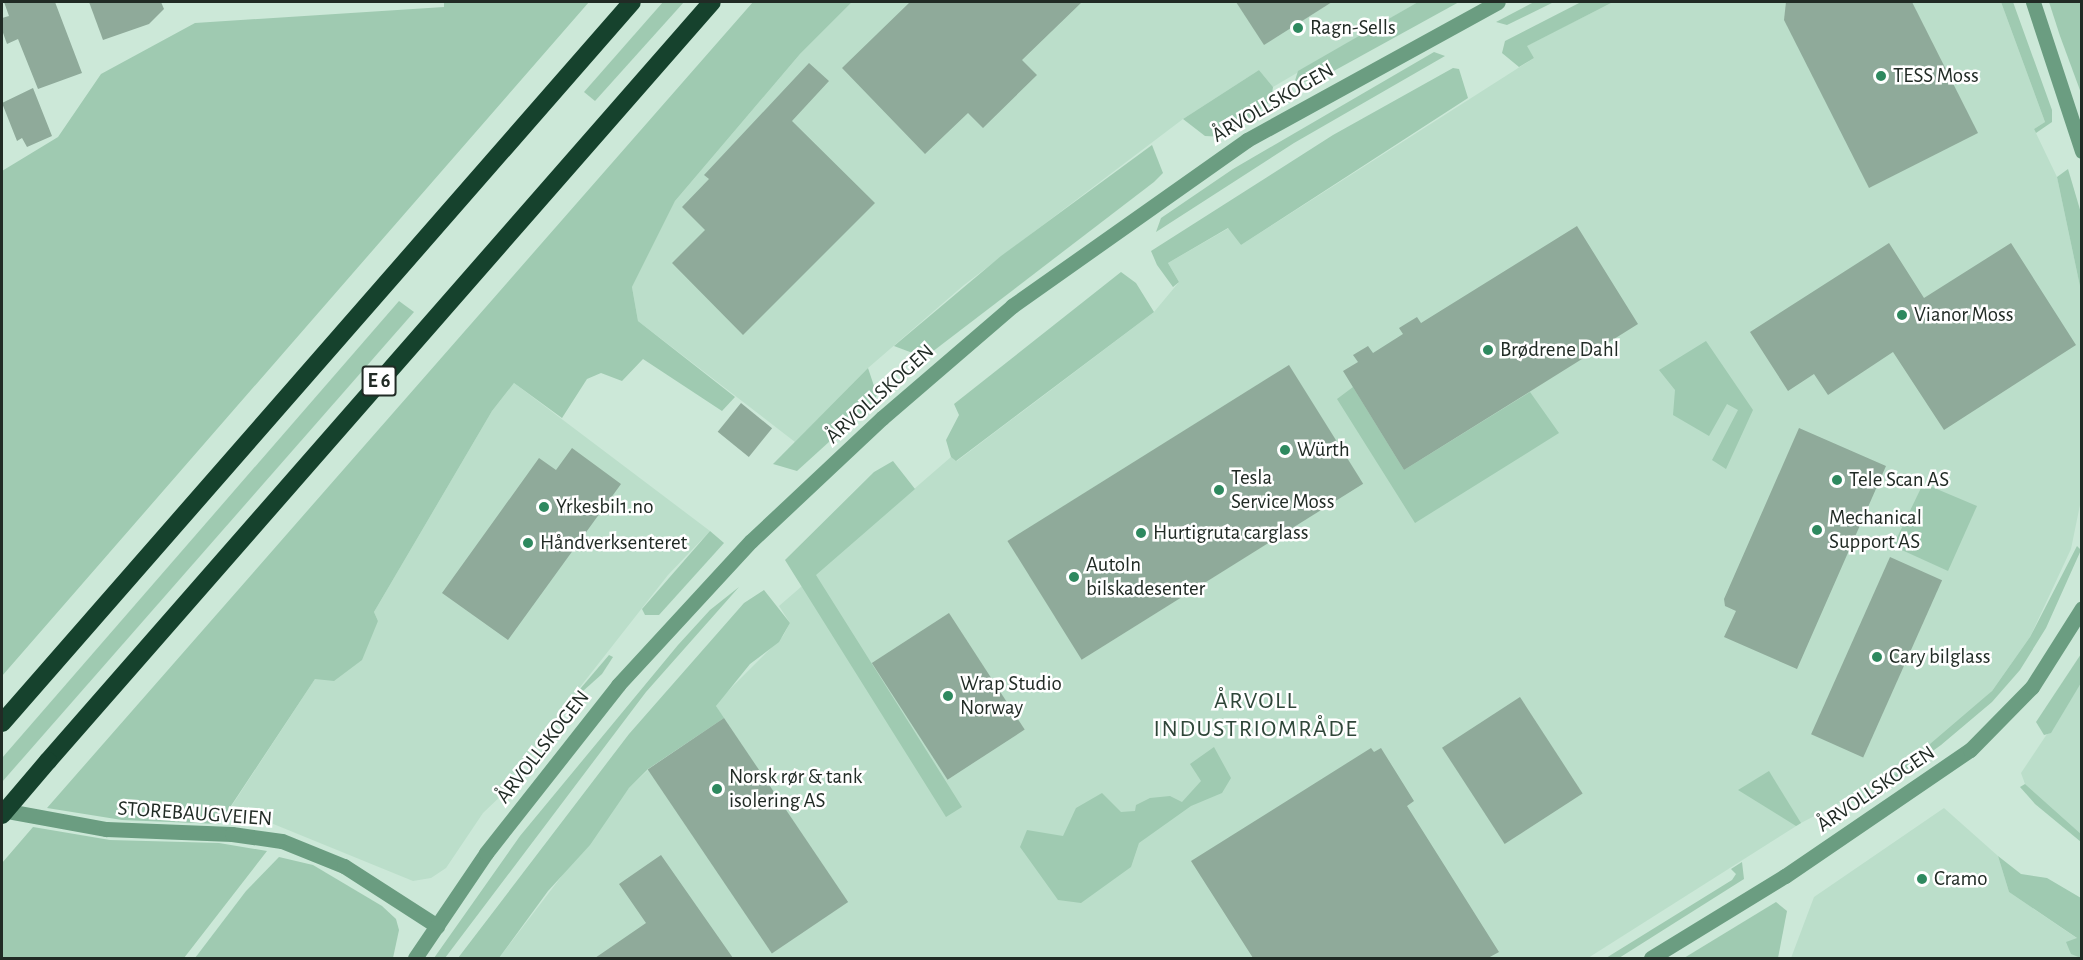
<!DOCTYPE html>
<html>
<head>
<meta charset="utf-8">
<style>
  body { margin:0 }
  #map { position:relative; width:2083px; height:960px; overflow:hidden; background:#cce8d8; font-family:"Alegreya Sans",sans-serif }
  div>[style] { position:absolute }
  .built>* { inset:0; background:#bbdeca }
  .green>* { inset:0; background:#9fcab1 }
  .building>* { inset:0; background:#8faa9a; transform-origin:0 0 }
  .minor>* { height:15px; margin:-7.5px; padding:0 7.5px; transform-origin:7.5px; border-radius:7.5px; background:#6b9d81 }
  .motorway>* { height:18px; margin:-9px; padding:0 9px; transform-origin:9px; border-radius:9px; background:#16422d }
  .motorway-bridge>* { height:18px; margin:-9px; padding:0 9px; transform-origin:9px; border-radius:9px; background:#16422d }
  .dots>* { width:16px; height:16px; translate:-50% -50%; box-sizing:border-box; border:3px solid #fff; border-radius:50% }
  span { translate:-50% -50%; white-space:nowrap; text-align:center; line-height:1.15; -webkit-text-stroke:5px #fff; paint-order:stroke }
  .shield-label span { padding:2px 4px; background:#fff; border:2px solid; border-radius:4px; -webkit-text-stroke-width:0 }
  .shield-label { font-size:20px; color:#212b25; font-weight:700 }
  .poi-label { font-size:21px; color:#212b25 }
  .left { translate:0 -50%; text-align:left }
  .street-label { font-size:21px; color:#212b25 }
  .quarter-label { font-size:24px; color:#2f4639; letter-spacing:1.5px }
  .frame { position:absolute; inset:0; border:3px solid #212b25; pointer-events:none }
</style>
</head>
<body>
<div id="map">
  <div class="built">
    <div style="clip-path:polygon(852px 2px,1418px 2px,1273px 87px,1259px 70px,1183px 119px,964px 285px,868px 368px,795px 442px,638px 321px,632px 287px,675px 201px,800px 54px)"></div>
    <div style="clip-path:polygon(1613px 2px,2001px 2px,2045px 122px,2034px 129px,2057px 177px,2081px 291px,2081px 500px,2071px 549px,2030px 637px,1992px 691px,1971px 711px,1861px 803px,1841px 802px,1801px 823px,1588px 958px,499px 958px,629px 788px,648px 770px,723px 718px,716px 706px,723px 696px,783px 636px,790px 623px,779px 606px,951px 457px,957px 461px,1154px 312px,1179px 282px,1168px 263px,1229px 228px,1241px 245px,1534px 58px,1526px 46px)"></div>
    <div style="clip-path:polygon(514px 383px,710px 531px,668px 575px,566px 705px,508px 789px,483px 813px,446px 868px,431px 878px,413px 881px,266px 821px,225px 816px,315px 679px,378px 621px,374px 612px,492px 411px)"></div>
    <div style="clip-path:polygon(2081px 683px,2081px 834px,2025px 784px,2021px 773px)"></div>
    <div style="clip-path:polygon(1944px 808px,1998px 856px,2009px 892px,2081px 941px,2081px 958px,1791px 958px,1814px 897px)"></div>
  </div>
  <div class="green">
    <div style="clip-path:polygon(444px 2px,589px 2px,2px 676px,2px 171px,58px 137px,101px 74px,195px 23px,444px 7px)"></div>
    <div style="clip-path:polygon(663px 2px,684px 2px,595px 101px,584px 92px)"></div>
    <div style="clip-path:polygon(753px 2px,852px 2px,800px 54px,675px 201px,632px 287px,638px 321px,735px 397px,722px 411px,643px 359px,622px 381px,601px 373px,587px 379px,562px 418px,514px 383px,492px 411px,374px 612px,378px 621px,362px 660px,334px 681px,315px 679px,219px 824px,122px 820px,47px 808px)"></div>
    <div style="clip-path:polygon(1418px 2px,1459px 2px,1321px 78px,1294px 84px,1298px 71px)"></div>
    <div style="clip-path:polygon(1534px 2px,1554px 2px,1507px 25px,1496px 22px)"></div>
    <div style="clip-path:polygon(1581px 2px,1613px 2px,1527px 46px,1534px 58px,1519px 67px,1502px 53px,1505px 41px)"></div>
    <div style="clip-path:polygon(2001px 2px,2013px 2px,2052px 110px,2052px 122px,2036px 133px,2034px 129px,2045px 122px)"></div>
    <div style="clip-path:polygon(2049px 2px,2081px 2px,2081px 93px,2060px 36px)"></div>
    <div style="clip-path:polygon(1434px 52px,1445px 56px,1294px 143px,1156px 232px,1161px 218px,1233px 169px)"></div>
    <div style="clip-path:polygon(1453px 68px,1459px 69px,1468px 98px,1241px 245px,1228px 228px,1168px 263px,1179px 282px,1173px 287px,1157px 265px,1151px 251px,1333px 135px)"></div>
    <div style="clip-path:polygon(1259px 70px,1273px 87px,1271px 101px,1225px 137px,1205px 136px,1183px 119px)"></div>
    <div style="clip-path:polygon(1152px 145px,1163px 173px,1154px 182px,932px 352px,918px 355px,894px 346px,1001px 256px)"></div>
    <div style="clip-path:polygon(2068px 169px,2081px 213px,2081px 291px,2057px 177px)"></div>
    <div style="clip-path:polygon(1121px 272px,1136px 283px,1154px 312px,956px 461px,951px 457px,946px 440px,959px 415px,954px 404px)"></div>
    <div style="clip-path:polygon(399px 301px,414px 312px,2px 782px,2px 758px)"></div>
    <div style="clip-path:polygon(1706px 341px,1753px 410px,1726px 469px,1712px 460px,1738px 410px,1727px 404px,1709px 436px,1673px 415px,1675px 390px,1659px 370px)"></div>
    <div style="clip-path:polygon(868px 368px,877px 395px,874px 401px,797px 471px,773px 464px)"></div>
    <div style="clip-path:polygon(1353px 387px,1404px 470px,1530px 392px,1559px 433px,1415px 523px,1337px 399px)"></div>
    <div style="clip-path:polygon(893px 461px,915px 489px,816px 575px,962px 807px,946px 817px,785px 560px,874px 472px)"></div>
    <div style="clip-path:polygon(1932px 487px,1977px 506px,1948px 571px,1893px 546px,1921px 488px)"></div>
    <div style="clip-path:polygon(710px 531px,724px 543px,659px 615px,645px 615px,642px 609px)"></div>
    <div style="clip-path:polygon(2077px 546px,2081px 550px,2046px 628px,2020px 670px,1992px 702px,1941px 745px,1861px 803px,1992px 691px,2030px 637px)"></div>
    <div style="clip-path:polygon(739px 587px,646px 692px,445px 958px,434px 958px,520px 836px,678px 645px,710px 610px)"></div>
    <div style="clip-path:polygon(764px 590px,790px 623px,779px 642px,750px 664px,716px 706px,724px 718px,648px 769px,629px 788px,590px 845px,548px 891px,499px 958px,458px 958px,629px 734px,744px 603px)"></div>
    <div style="clip-path:polygon(2081px 654px,2081px 683px,2051px 733px,2044px 735px,2036px 722px)"></div>
    <div style="clip-path:polygon(609px 655px,613px 657px,602px 674px,563px 709px)"></div>
    <div style="clip-path:polygon(1214px 747px,1231px 778px,1222px 793px,1191px 806px,1139px 843px,1131px 867px,1081px 903px,1058px 900px,1020px 847px,1027px 830px,1063px 836px,1076px 808px,1102px 793px,1121px 812px,1135px 811px,1136px 805px,1150px 798px,1170px 796px,1182px 802px,1201px 781px,1190px 764px)"></div>
    <div style="clip-path:polygon(1769px 771px,1801px 823px,1796px 826px,1738px 790px)"></div>
    <div style="clip-path:polygon(2025px 784px,2081px 834px,2081px 842px,2035px 804px,2020px 787px)"></div>
    <div style="clip-path:polygon(33px 827px,110px 840px,219px 843px,267px 851px,184px 958px,2px 958px,2px 863px)"></div>
    <div style="clip-path:polygon(1998px 856px,2021px 874px,2047px 878px,2081px 898px,2081px 958px,2071px 954px,2066px 942px,2077px 938px,2009px 892px)"></div>
    <div style="clip-path:polygon(279px 857px,313px 865px,382px 906px,396px 919px,399px 930px,393px 958px,195px 958px,246px 891px)"></div>
    <div style="clip-path:polygon(1742px 862px,1744px 879px,1619px 958px,1606px 958px,1732px 880px,1736px 874px,1731px 869px)"></div>
    <div style="clip-path:polygon(1776px 902px,1787px 911px,1778px 958px,1684px 958px)"></div>
  </div>
  <div class="building">
    <div style="clip-path:polygon(4px 2px,55px 2px,82px 73px,38px 89px,18px 39px,7px 44px,2px 30px,2px 18px,9px 16px)"></div>
    <div style="clip-path:polygon(89px 2px,161px 2px,164px 9px,149px 24px,103px 40px)"></div>
    <div style="clip-path:polygon(910px 2px,1082px 2px,1022px 60px,1037px 75px,983px 128px,968px 113px,925px 154px,842px 68px)"></div>
    <div style="clip-path:polygon(1236px 2px,1332px 2px,1264px 45px)"></div>
    <div style="clip-path:polygon(1786px 2px,1912px 2px,1978px 133px,1869px 188px,1784px 20px)"></div>
    <div style="clip-path:polygon(809px 63px,829px 81px,792px 121px,875px 203px,743px 335px,672px 263px,705px 230px,682px 207px,709px 179px,704px 175px)"></div>
    <div style="clip-path:polygon(33px 88px,52px 136px,27px 147px,22px 138px,17px 141px,2px 103px)"></div>
    <div style="clip-path:polygon(1577px 226px,1638px 324px,1404px 470px,1343px 371px,1358px 362px,1353px 355px,1368px 346px,1373px 353px,1403px 334px,1399px 328px,1417px 317px,1421px 323px)"></div>
    <div style="clip-path:polygon(1889px 243px,1924px 298px,2011px 243px,2076px 345px,1944px 430px,1893px 352px,1828px 395px,1814px 374px,1788px 391px,1750px 332px)"></div>
    <div style="left:1289px;top:365px;width:140px;height:332px;rotate:58deg"></div>
    <div style="left:741px;top:403px;width:40px;height:37px;rotate:39deg"></div>
    <div style="clip-path:polygon(1799px 428px,1886px 466px,1797px 669px,1724px 637px,1736px 611px,1725px 606px,1724px 599px)"></div>
    <div style="clip-path:polygon(572px 448px,621px 484px,508px 640px,442px 593px,539px 458px,556px 470px)"></div>
    <div style="left:1890px;top:557px;width:57px;height:194px;rotate:24deg"></div>
    <div style="left:949px;top:613px;width:139px;height:92px;rotate:57deg"></div>
    <div style="left:1520px;top:697px;width:115px;height:93px;rotate:57deg"></div>
    <div style="left:724px;top:718px;width:222px;height:92px;rotate:56deg"></div>
    <div style="clip-path:polygon(1371px 748px,1374px 752px,1381px 748px,1414px 801px,1407px 806px,1499px 952px,1488px 958px,1253px 958px,1191px 861px)"></div>
    <div style="clip-path:polygon(661px 855px,733px 958px,595px 958px,646px 923px,619px 884px)"></div>
  </div>
  <div class="minor">
    <div style="left:2033px;top:2px;width:157px;rotate:71.8deg"></div>
    <div style="left:2px;top:810px;width:106px;rotate:10.4deg"></div>
    <div style="left:106px;top:829px;width:126px;rotate:2.3deg"></div>
    <div style="left:232px;top:834px;width:50px;rotate:8deg"></div>
    <div style="left:282px;top:841px;width:67px;rotate:22deg"></div>
    <div style="left:344px;top:866px;width:111px;rotate:32.8deg"></div>
    <div style="left:415px;top:958px;width:127px;rotate:-55.9deg"></div>
    <div style="left:486px;top:853px;width:214px;rotate:-51.8deg"></div>
    <div style="left:618px;top:685px;width:196px;rotate:-47.3deg"></div>
    <div style="left:751px;top:541px;width:180px;rotate:-43.2deg"></div>
    <div style="left:882px;top:418px;width:172px;rotate:-40.7deg"></div>
    <div style="left:1012px;top:306px;width:288px;rotate:-35.2deg"></div>
    <div style="left:1247px;top:140px;width:286px;rotate:-28.8deg"></div>
    <div style="left:1651px;top:958px;width:157px;rotate:-31.5deg"></div>
    <div style="left:1785px;top:876px;width:224px;rotate:-34.3deg"></div>
    <div style="left:1970px;top:750px;width:88px;rotate:-45.5deg"></div>
    <div style="left:2032px;top:687px;width:93px;rotate:-57.7deg"></div>
  </div>
  <div class="motorway">
    <div style="left:2px;top:723px;width:957px;rotate:-48.85deg"></div>
    <div style="left:48px;top:761px;width:1008px;rotate:-48.82deg"></div>
  </div>
  <div class="motorway-bridge">
    <div style="left:2px;top:815px;width:71px;rotate:-49.6deg"></div>
  </div>
  <div class="dots">
    <div style="left:1298px;top:28px;background:#2e895f"></div>
    <div style="left:1881px;top:76px;background:#2e895f"></div>
    <div style="left:1902px;top:315px;background:#2e895f"></div>
    <div style="left:1488px;top:350px;background:#2e895f"></div>
    <div style="left:1285px;top:450px;background:#2e895f"></div>
    <div style="left:1837px;top:480px;background:#2e895f"></div>
    <div style="left:1219px;top:490px;background:#2e895f"></div>
    <div style="left:544px;top:507px;background:#2e895f"></div>
    <div style="left:1817px;top:530px;background:#2e895f"></div>
    <div style="left:1141px;top:533px;background:#2e895f"></div>
    <div style="left:528px;top:543px;background:#2e895f"></div>
    <div style="left:1074px;top:577px;background:#2e895f"></div>
    <div style="left:1877px;top:657px;background:#2e895f"></div>
    <div style="left:948px;top:696px;background:#2e895f"></div>
    <div style="left:717px;top:789px;background:#2e895f"></div>
    <div style="left:1922px;top:879px;background:#2e895f"></div>
  </div>
  <div class="shield-label">
    <span style="left:379px;top:381px">E 6</span>
  </div>
  <div class="poi-label">
    <span class="left" style="left:1310px;top:28px">Ragn-Sells</span>
    <span class="left" style="left:1893px;top:76px">TESS Moss</span>
    <span class="left" style="left:1914px;top:315px">Vianor Moss</span>
    <span class="left" style="left:1500px;top:350px">Brødrene Dahl</span>
    <span class="left" style="left:1297px;top:450px">Würth</span>
    <span class="left" style="left:1231px;top:490px">Tesla<br>Service Moss</span>
    <span class="left" style="left:1849px;top:480px">Tele Scan AS</span>
    <span class="left" style="left:556px;top:507px">Yrkesbil1.no</span>
    <span class="left" style="left:1829px;top:530px">Mechanical<br>Support AS</span>
    <span class="left" style="left:1153px;top:533px">Hurtigruta carglass</span>
    <span class="left" style="left:540px;top:543px">Håndverksenteret</span>
    <span class="left" style="left:1086px;top:577px">AutoIn<br>bilskadesenter</span>
    <span class="left" style="left:1889px;top:657px">Cary bilglass</span>
    <span class="left" style="left:960px;top:696px">Wrap Studio<br>Norway</span>
    <span class="left" style="left:729px;top:789px">Norsk rør &amp; tank<br>isolering AS</span>
    <span class="left" style="left:1934px;top:879px">Cramo</span>
  </div>
  <div class="street-label">
    <span style="left:1273px;top:103px;rotate:-30deg">ÅRVOLLSKOGEN</span>
    <span style="left:880px;top:394px;rotate:-42deg">ÅRVOLLSKOGEN</span>
    <span style="left:543px;top:747px;rotate:-52deg">ÅRVOLLSKOGEN</span>
    <span style="left:1876px;top:789px;rotate:-34deg">ÅRVOLLSKOGEN</span>
    <span style="left:195px;top:814px;rotate:4deg">STOREBAUGVEIEN</span>
  </div>
  <div class="quarter-label">
    <span style="left:1256px;top:716px">ÅRVOLL<br>INDUSTRIOMRÅDE</span>
  </div>
  <div class="frame"></div>
</div>
</body>
</html>
